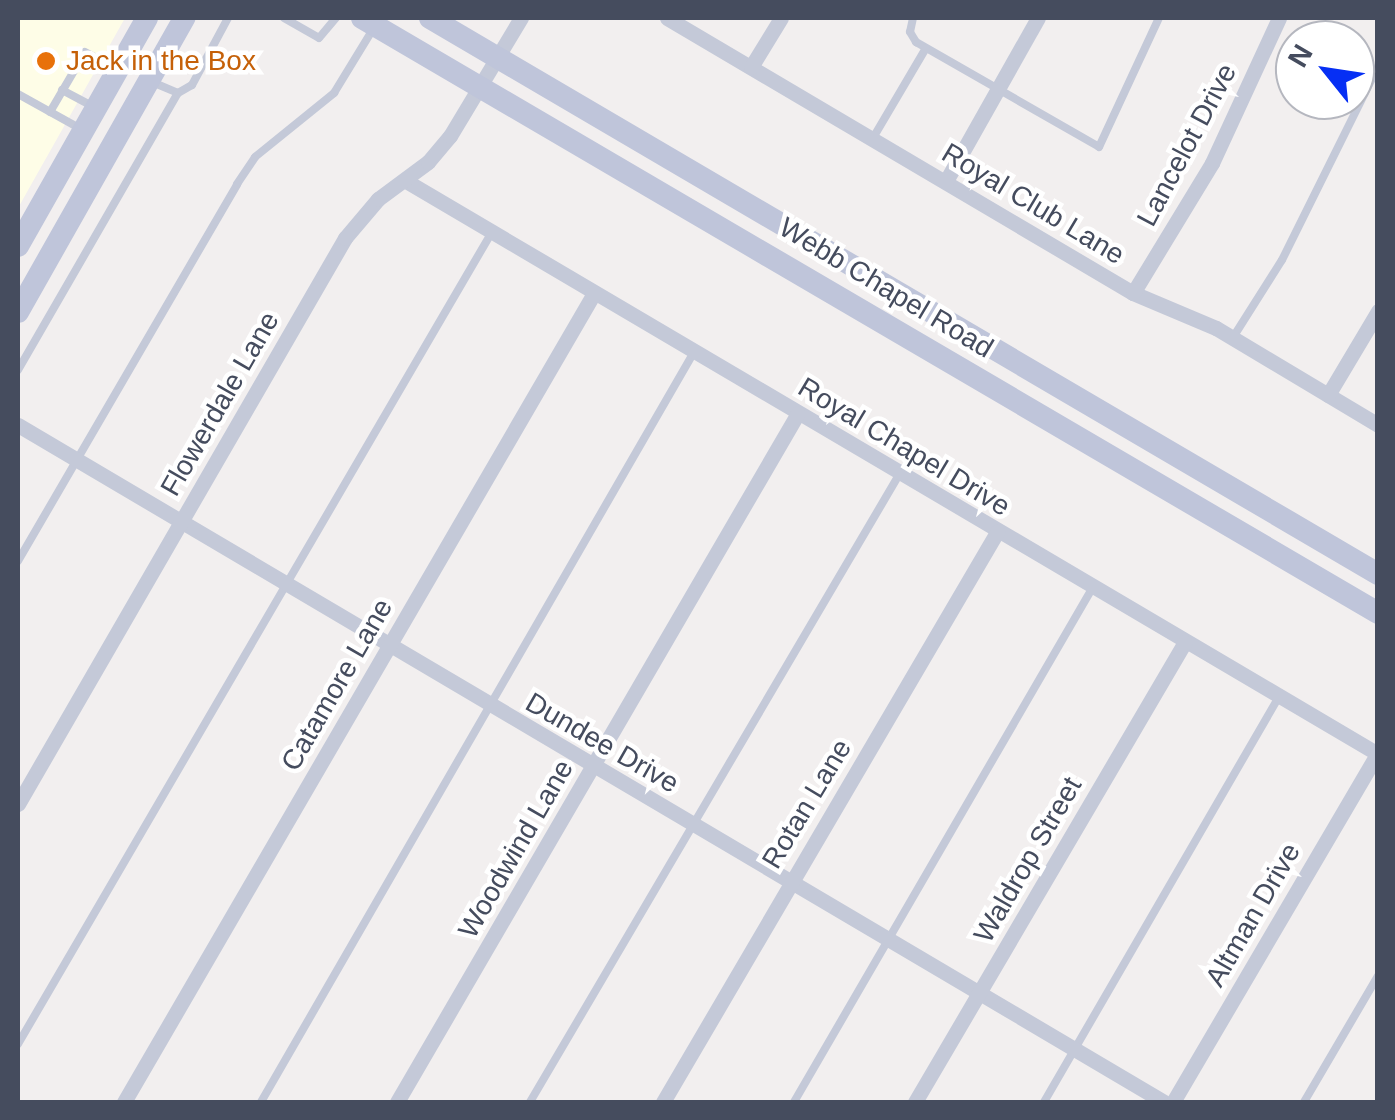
<!DOCTYPE html>
<html>
<head>
<meta charset="utf-8">
<style>
  body { margin:0 }
  #map { position:relative; width:1395px; height:1120px; overflow:hidden; background:#f2efef; font-family:Helvetica,sans-serif }
  div>[style] { position:absolute }
  .commercial>* { inset:0; background:#fefde7 }
  .lane>* { height:8px; margin:-4px; padding:0 4px; transform-origin:4px; border-radius:4px; background:#c4c9d8 }
  .street>* { height:15px; margin:-7.5px; padding:0 7.5px; transform-origin:7.5px; border-radius:7.5px; background:#c4c9d8 }
  .secondary>* { height:22px; margin:-11px; padding:0 11px; transform-origin:11px; border-radius:11px; background:#bfc5da }
  .dots>* { width:28px; height:28px; translate:-50% -50%; box-sizing:border-box; border:5px solid #fff; border-radius:50% }
  span { translate:-50% -50%; white-space:nowrap; text-align:center; line-height:1.15; -webkit-text-stroke:9px #fff; paint-order:stroke }
  .food-label { font-size:28px; color:#c56008 }
  .left { translate:0 -50%; text-align:left }
  .street-label { font-size:28px; color:#454c5e }
  .frame { position:absolute; inset:0; border:20px solid #454c5e; pointer-events:none }
  .north { position:absolute; left:1275px; top:20px; width:100px; height:100px; box-sizing:border-box; background:#fff; border:2px solid #b5b7bf; border-radius:50%; rotate:300deg; font-size:28px; font-weight:700; line-height:40px; text-align:center; color:#454c5e }
  .north::after { content:''; display:block; margin:auto; width:35px; height:45px; background:#062ff4; clip-path:polygon(50% 0,100% 100%,50% 72%,0 100%) }
</style>
</head>
<body>
<div id="map">
  <div class="commercial">
    <div style="clip-path:polygon(18px 18px,125px 18px,18px 208px)"></div>
  </div>
  <div class="lane">
    <div style="left:284px;top:18px;width:40px;rotate:29.7deg"></div>
    <div style="left:319px;top:38px;width:26px;rotate:-50deg"></div>
    <div style="left:913px;top:18px;width:14px;rotate:102deg"></div>
    <div style="left:910px;top:32px;width:12px;rotate:59deg"></div>
    <div style="left:916px;top:42px;width:211px;rotate:29.8deg"></div>
    <div style="left:1099px;top:147px;width:142px;rotate:-65.1deg"></div>
    <div style="left:152px;top:82px;width:28px;rotate:23deg"></div>
    <div style="left:178px;top:93px;width:16px;rotate:-30deg"></div>
    <div style="left:192px;top:85px;width:76px;rotate:-61.8deg"></div>
    <div style="left:62px;top:90px;width:36px;rotate:28deg"></div>
    <div style="left:18px;top:94px;width:70px;rotate:29.1deg"></div>
    <div style="left:50px;top:112px;width:69px;rotate:-59.7deg"></div>
    <div style="left:85px;top:52px;width:36px;rotate:28deg"></div>
    <div style="left:873px;top:138px;width:104px;rotate:-59.5deg"></div>
    <div style="left:1232px;top:339px;width:93px;rotate:-57.7deg"></div>
    <div style="left:1282px;top:260px;width:216px;rotate:-63.6deg"></div>
    <div style="left:18px;top:370px;width:320px;rotate:-60deg"></div>
    <div style="left:18px;top:561px;width:436px;rotate:-59.8deg"></div>
    <div style="left:237px;top:184px;width:32px;rotate:-56deg"></div>
    <div style="left:255px;top:157px;width:102px;rotate:-39deg"></div>
    <div style="left:334px;top:93px;width:75px;rotate:-58.6deg"></div>
    <div style="left:18px;top:1044px;width:940px;rotate:-59.73deg"></div>
    <div style="left:261px;top:1102px;width:866px;rotate:-60deg"></div>
    <div style="left:530px;top:1102px;width:730px;rotate:-59.53deg"></div>
    <div style="left:794px;top:1102px;width:596px;rotate:-59.86deg"></div>
    <div style="left:1044px;top:1102px;width:468px;rotate:-59.9deg"></div>
    <div style="left:1304px;top:1102px;width:146px;rotate:-59.6deg"></div>
  </div>
  <div class="street">
    <div style="left:667px;top:18px;width:541px;rotate:30.55deg"></div>
    <div style="left:1133px;top:293px;width:90px;rotate:22.9deg"></div>
    <div style="left:1216px;top:328px;width:189px;rotate:30.9deg"></div>
    <div style="left:751px;top:67px;width:57px;rotate:-58.5deg"></div>
    <div style="left:406px;top:181px;width:1128px;rotate:30.52deg"></div>
    <div style="left:946px;top:181px;width:187px;rotate:-60.6deg"></div>
    <div style="left:1133px;top:293px;width:152px;rotate:-58.7deg"></div>
    <div style="left:1212px;top:163px;width:160px;rotate:-65.2deg"></div>
    <div style="left:1328px;top:395px;width:98px;rotate:-59.2deg"></div>
    <div style="left:18px;top:425px;width:1331px;rotate:30.57deg"></div>
    <div style="left:18px;top:804px;width:654px;rotate:-59.98deg"></div>
    <div style="left:345px;top:238px;width:51px;rotate:-49.8deg"></div>
    <div style="left:378px;top:199px;width:62px;rotate:-36.5deg"></div>
    <div style="left:428px;top:162px;width:34px;rotate:-50deg"></div>
    <div style="left:450px;top:136px;width:138px;rotate:-59deg"></div>
    <div style="left:124px;top:1102px;width:936px;rotate:-59.84deg"></div>
    <div style="left:397px;top:1102px;width:797px;rotate:-59.8deg"></div>
    <div style="left:663px;top:1102px;width:661px;rotate:-59.63deg"></div>
    <div style="left:915px;top:1102px;width:533px;rotate:-59.59deg"></div>
    <div style="left:1173px;top:1102px;width:405px;rotate:-59.6deg"></div>
  </div>
  <div class="secondary">
    <div style="left:362px;top:18px;width:1177px;rotate:30.35deg"></div>
    <div style="left:430px;top:18px;width:1099px;rotate:30.39deg"></div>
    <div style="left:18px;top:246px;width:262px;rotate:-60.5deg"></div>
    <div style="left:18px;top:312px;width:338px;rotate:-60.5deg"></div>
  </div>
  <div class="dots">
    <div style="left:46px;top:61px;background:#e8710a"></div>
  </div>
  <div class="food-label">
    <span class="left" style="left:66px;top:61px">Jack in the Box</span>
  </div>
  <div class="street-label">
    <span style="left:1187px;top:145px;rotate:-62deg">Lancelot Drive</span>
    <span style="left:1033px;top:204px;rotate:31deg">Royal Club Lane</span>
    <span style="left:886px;top:288px;rotate:31deg">Webb Chapel Road</span>
    <span style="left:220px;top:404px;rotate:-60deg">Flowerdale Lane</span>
    <span style="left:904px;top:447px;rotate:31deg">Royal Chapel Drive</span>
    <span style="left:337px;top:685px;rotate:-60deg">Catamore Lane</span>
    <span style="left:602px;top:743px;rotate:30deg">Dundee Drive</span>
    <span style="left:807px;top:804px;rotate:-59deg">Rotan Lane</span>
    <span style="left:516px;top:849px;rotate:-60deg">Woodwind Lane</span>
    <span style="left:1028px;top:860px;rotate:-60deg">Waldrop Street</span>
    <span style="left:1253px;top:915px;rotate:-60deg">Altman Drive</span>
  </div>
  <div class="frame"></div>
  <div class="north">N</div>
</div>
</body>
</html>
